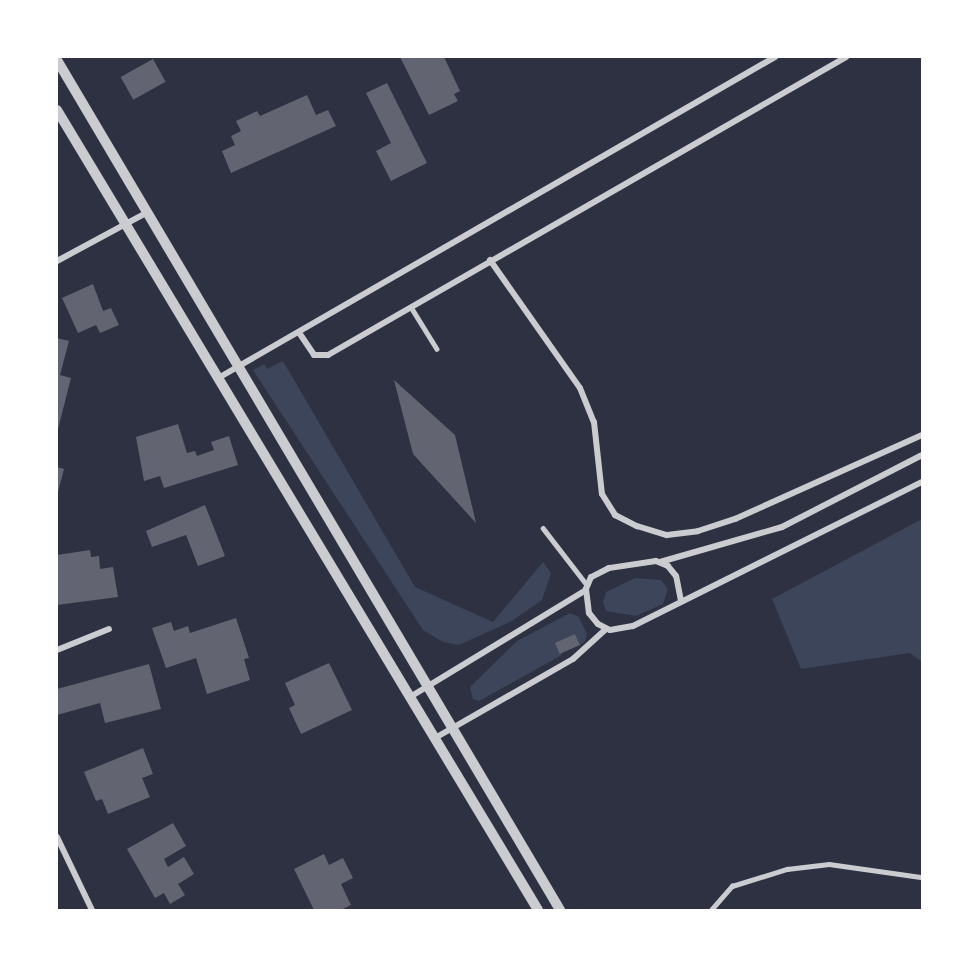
<!DOCTYPE html>
<html>
<head>
<meta charset="utf-8">
<style>
  body { margin:0 }
  #map { position:relative; width:979px; height:967px; overflow:hidden; background:#2d3142; font-family:Jost,sans-serif }
  div>[style] { position:absolute }
  .green>* { inset:0; background:#3c4559 }
  .building>* { inset:0; background:#626471; transform-origin:0 0 }
  .service>* { height:4.5px; margin:-2.25px; padding:0 2.25px; transform-origin:2.25px; border-radius:2.25px; background:#caccd0 }
  .minor>* { height:6px; margin:-3px; padding:0 3px; transform-origin:3px; border-radius:3px; background:#caccd0 }
  .tertiary>* { height:10px; margin:-5px; padding:0 5px; transform-origin:5px; border-radius:5px; background:#caccd0 }
  span { translate:-50% -50%; white-space:nowrap; text-align:center; line-height:1.15; -webkit-text-stroke:6px #fff; paint-order:stroke }
  .frame { position:absolute; inset:0; border:58px solid #fff; pointer-events:none }
</style>
</head>
<body>
<div id="map">
  <div class="green">
    <div style="clip-path:polygon(283px 361px,415px 587px,493px 622px,543px 562px,551px 573px,542px 600px,512px 621px,459px 645px,443px 642px,423px 630px,253px 370px,264px 364px,267px 369px)"></div>
    <div style="clip-path:polygon(922px 519px,922px 662px,910px 653px,801px 669px,772px 599px)"></div>
    <div style="clip-path:polygon(635px 578px,661px 580px,668px 589px,663px 604px,636px 616px,606px 611px,603px 602px,606px 592px)"></div>
    <div style="clip-path:polygon(570px 613px,579px 617px,587px 634px,585px 641px,580px 645px,575px 634px,556px 644px,562px 655px,479px 701px,473px 699px,470px 687px,517px 641px)"></div>
  </div>
  <div class="building">
    <div style="clip-path:polygon(400px 57px,444px 57px,460px 91px,454px 94px,458px 101px,429px 115px)"></div>
    <div style="left:153px;top:59px;width:26px;height:37px;rotate:61deg"></div>
    <div style="clip-path:polygon(387px 83px,427px 163px,391px 181px,376px 151px,391px 143px,366px 93px)"></div>
    <div style="clip-path:polygon(307px 95px,316px 115px,328px 110px,336px 126px,231px 173px,222px 151px,235px 145px,231px 136px,241px 131px,236px 121px,257px 111px,260px 116px)"></div>
    <div style="clip-path:polygon(93px 284px,103px 311px,111px 308px,119px 325px,100px 333px,96px 325px,78px 333px,62px 298px)"></div>
    <div style="clip-path:polygon(57px 338px,69px 341px,60px 375px,71px 378px,58px 429px)"></div>
    <div style="clip-path:polygon(394px 380px,455px 435px,476px 523px,413px 454px)"></div>
    <div style="clip-path:polygon(178px 424px,187px 453px,195px 451px,197px 456px,214px 450px,211px 442px,229px 436px,238px 465px,164px 488px,160px 476px,144px 481px,136px 437px)"></div>
    <div style="clip-path:polygon(57px 467px,64px 469px,58px 492px,57px 492px)"></div>
    <div style="clip-path:polygon(205px 505px,225px 556px,198px 566px,186px 535px,152px 547px,146px 531px)"></div>
    <div style="clip-path:polygon(90px 550px,91px 557px,99px 556px,100px 569px,113px 567px,118px 597px,57px 605px,57px 555px)"></div>
    <div style="clip-path:polygon(236px 618px,249px 658px,244px 659px,250px 680px,207px 694px,196px 658px,166px 668px,152px 628px,171px 622px,174px 631px,188px 626px,190px 633px)"></div>
    <div style="left:575px;top:634px;width:12px;height:22px;rotate:66deg"></div>
    <div style="clip-path:polygon(329px 663px,352px 710px,301px 734px,289px 708px,295px 705px,285px 683px)"></div>
    <div style="clip-path:polygon(149px 664px,161px 709px,105px 723px,100px 703px,57px 715px,57px 689px)"></div>
    <div style="clip-path:polygon(143px 748px,153px 774px,142px 778px,150px 797px,108px 814px,102px 799px,96px 801px,84px 772px)"></div>
    <div style="clip-path:polygon(173px 823px,186px 846px,164px 859px,168px 867px,184px 857px,194px 874px,178px 884px,185px 895px,170px 904px,164px 893px,155px 898px,127px 849px)"></div>
    <div style="clip-path:polygon(324px 854px,329px 865px,343px 858px,353px 878px,341px 884px,351px 905px,341px 910px,314px 910px,294px 869px)"></div>
  </div>
  <div class="service">
    <div style="left:411px;top:307px;width:49px;rotate:58.2deg"></div>
    <div style="left:543px;top:528px;width:72px;rotate:52.3deg"></div>
    <div style="left:711px;top:910px;width:32px;rotate:-49deg"></div>
    <div style="left:732px;top:886px;width:58px;rotate:-17.2deg"></div>
    <div style="left:787px;top:869px;width:42px;rotate:-6.8deg"></div>
    <div style="left:829px;top:864px;width:94px;rotate:8deg"></div>
  </div>
  <div class="minor">
    <div style="left:490px;top:260px;width:156px;rotate:54.9deg"></div>
    <div style="left:580px;top:388px;width:37px;rotate:68deg"></div>
    <div style="left:594px;top:422px;width:72px;rotate:83.7deg"></div>
    <div style="left:602px;top:494px;width:25px;rotate:58deg"></div>
    <div style="left:615px;top:515px;width:25px;rotate:27deg"></div>
    <div style="left:637px;top:526px;width:31px;rotate:17deg"></div>
    <div style="left:667px;top:535px;width:31px;rotate:-7deg"></div>
    <div style="left:698px;top:531px;width:39px;rotate:-18deg"></div>
    <div style="left:735px;top:519px;width:205px;rotate:-24.2deg"></div>
    <div style="left:57px;top:261px;width:103px;rotate:-28.3deg"></div>
    <div style="left:300px;top:334px;width:25px;rotate:56deg"></div>
    <div style="left:314px;top:355px;width:14px"></div>
    <div style="left:328px;top:355px;width:598px;rotate:-29.91deg"></div>
    <div style="left:220px;top:377px;width:641px;rotate:-29.97deg"></div>
    <div style="left:660px;top:562px;width:127px;rotate:-16deg"></div>
    <div style="left:782px;top:527px;width:157px;rotate:-27.2deg"></div>
    <div style="left:681px;top:601px;width:25px;rotate:-101deg"></div>
    <div style="left:676px;top:576px;width:13px;rotate:-129deg"></div>
    <div style="left:668px;top:566px;width:13px;rotate:-157deg"></div>
    <div style="left:656px;top:561px;width:48px;rotate:171.5deg"></div>
    <div style="left:609px;top:568px;width:20px;rotate:153deg"></div>
    <div style="left:591px;top:577px;width:13px;rotate:113deg"></div>
    <div style="left:586px;top:589px;width:24px;rotate:83deg"></div>
    <div style="left:589px;top:613px;width:14px;rotate:51deg"></div>
    <div style="left:598px;top:624px;width:13px;rotate:27deg"></div>
    <div style="left:610px;top:630px;width:23px;rotate:-10deg"></div>
    <div style="left:633px;top:626px;width:323px;rotate:-26.5deg"></div>
    <div style="left:57px;top:650px;width:56px;rotate:-22deg"></div>
    <div style="left:410px;top:697px;width:206px;rotate:-31.3deg"></div>
    <div style="left:435px;top:738px;width:159px;rotate:-29.8deg"></div>
    <div style="left:573px;top:659px;width:45px;rotate:-42.3deg"></div>
    <div style="left:57px;top:837px;width:81px;rotate:64.4deg"></div>
  </div>
  <div class="tertiary">
    <div style="left:57px;top:60px;width:988px;rotate:59.38deg"></div>
    <div style="left:57px;top:110px;width:933px;rotate:58.98deg"></div>
  </div>
  <div class="frame"></div>
</div>
</body>
</html>
